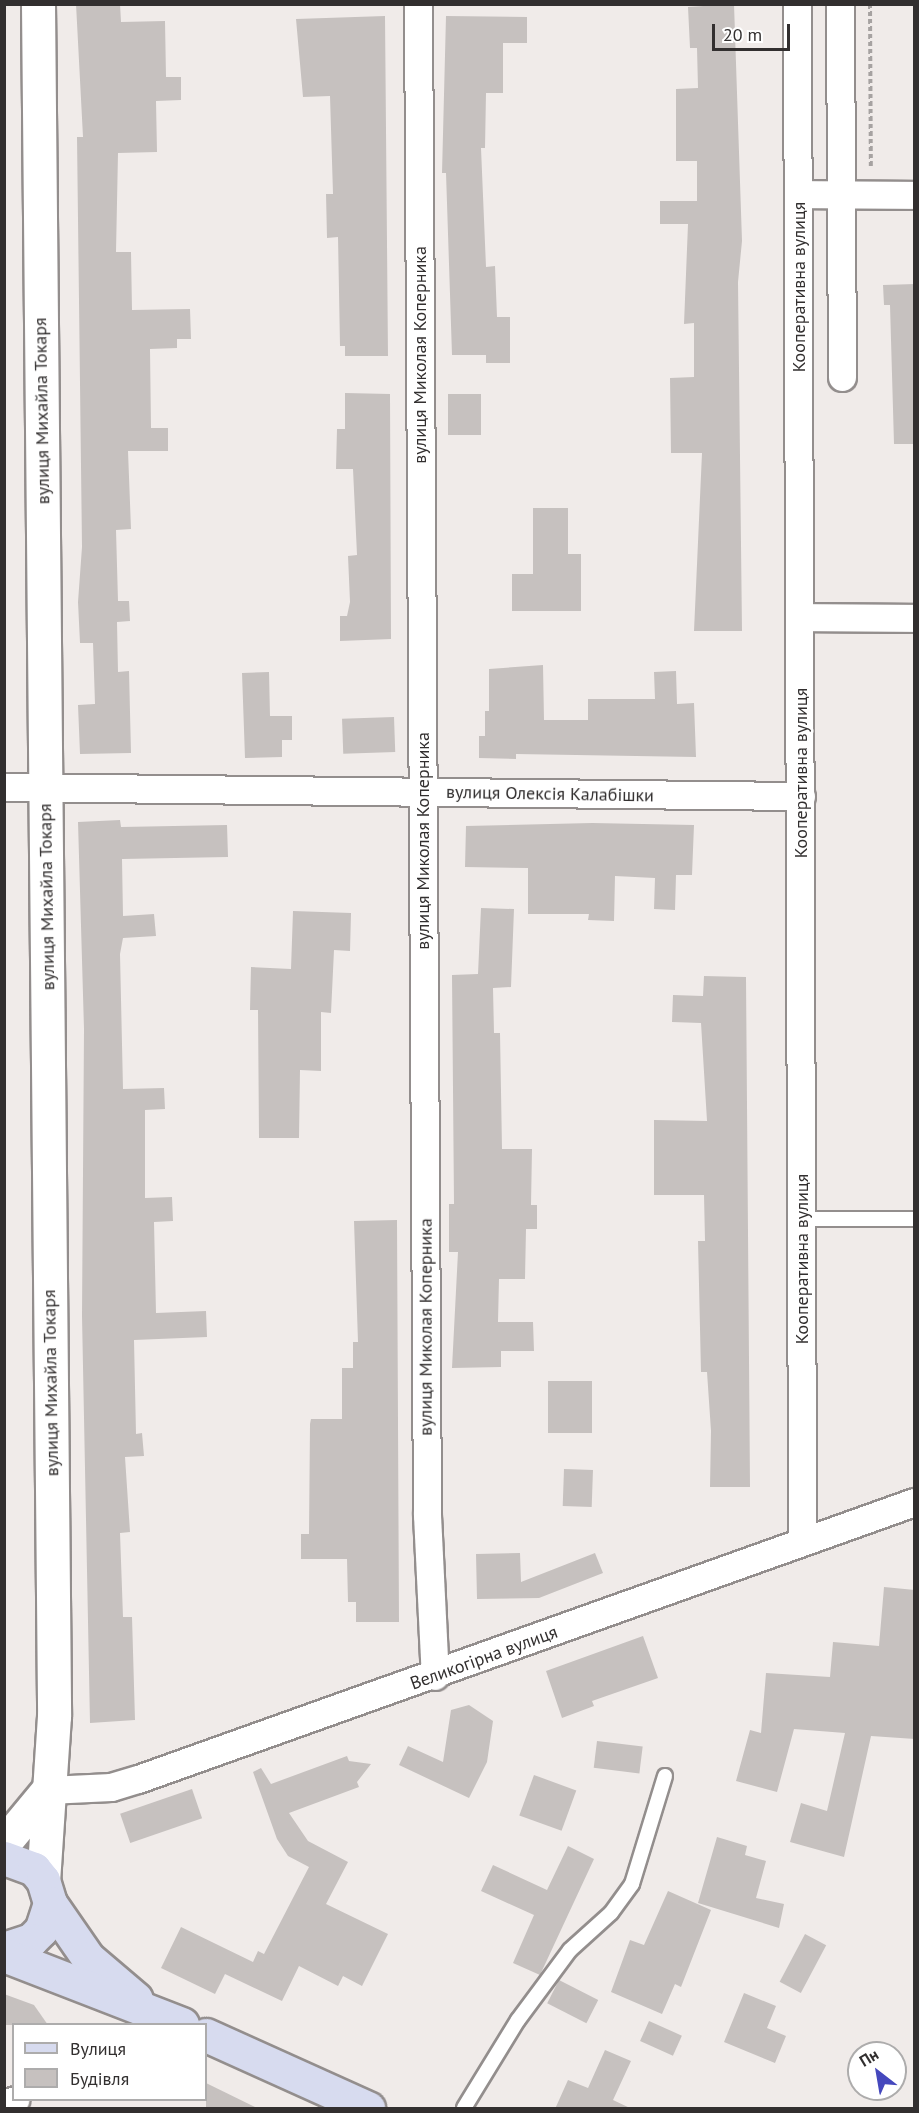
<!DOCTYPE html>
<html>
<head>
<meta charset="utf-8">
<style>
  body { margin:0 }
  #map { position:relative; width:919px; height:2113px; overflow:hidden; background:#f0ebe9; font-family:"PT Sans",sans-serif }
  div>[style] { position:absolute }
  .building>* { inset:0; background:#c6c1bf; transform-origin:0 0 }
  .path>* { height:4px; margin-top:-2px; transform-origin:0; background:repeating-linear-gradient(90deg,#a6a2a1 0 4.5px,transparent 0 7.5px) }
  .roads { filter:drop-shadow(2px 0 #938e8d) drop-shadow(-2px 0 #938e8d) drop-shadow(0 2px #938e8d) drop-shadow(0 -2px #938e8d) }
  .service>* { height:14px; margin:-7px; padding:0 7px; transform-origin:7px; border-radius:7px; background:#fff }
  .minor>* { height:27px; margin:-13.5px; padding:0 13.5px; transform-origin:13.5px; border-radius:13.5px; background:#fff }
  .tertiary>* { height:33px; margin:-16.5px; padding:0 16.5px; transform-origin:16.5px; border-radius:16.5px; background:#fff }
  .secondary>* { height:33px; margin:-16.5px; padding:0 16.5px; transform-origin:16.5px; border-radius:16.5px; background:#d7dbef }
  span { translate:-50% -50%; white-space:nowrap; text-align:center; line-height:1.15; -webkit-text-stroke:5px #fff; paint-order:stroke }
  .street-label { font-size:18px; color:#322f2f }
  .frame { position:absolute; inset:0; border:6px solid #322f2f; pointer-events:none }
  .legend { position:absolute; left:12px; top:2023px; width:195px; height:78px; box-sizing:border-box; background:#fff; border:2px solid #adacac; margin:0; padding:8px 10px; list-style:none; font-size:18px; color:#322f2f }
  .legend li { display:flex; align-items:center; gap:12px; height:30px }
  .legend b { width:30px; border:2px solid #adacac }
  .north { position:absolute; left:847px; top:2041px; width:60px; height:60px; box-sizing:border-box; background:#fff; border:2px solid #adacac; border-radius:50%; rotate:329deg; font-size:16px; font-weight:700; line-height:24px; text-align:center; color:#322f2f }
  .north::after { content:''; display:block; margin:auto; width:21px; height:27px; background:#4548bd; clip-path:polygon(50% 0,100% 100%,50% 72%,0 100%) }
  .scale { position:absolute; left:712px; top:24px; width:78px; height:27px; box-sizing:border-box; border:3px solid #322f2f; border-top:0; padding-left:8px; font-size:18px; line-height:21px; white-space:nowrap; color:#322f2f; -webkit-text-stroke:4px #fff; paint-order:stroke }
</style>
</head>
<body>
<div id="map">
  <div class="building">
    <div style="clip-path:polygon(76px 4px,120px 4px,121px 22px,165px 21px,166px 77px,181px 77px,181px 100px,156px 101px,157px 152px,118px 153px,116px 252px,131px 252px,132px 310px,190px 309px,191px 339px,177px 339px,177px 348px,150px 349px,151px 428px,168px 428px,168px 451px,128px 451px,131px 529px,116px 530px,118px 601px,129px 601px,130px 621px,117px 622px,118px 672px,129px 671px,131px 753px,80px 754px,78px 705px,95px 704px,93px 643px,80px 643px,78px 602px,82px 547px,77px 137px,83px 137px)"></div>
    <div style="clip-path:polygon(734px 4px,742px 241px,738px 282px,742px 631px,694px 631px,702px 453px,671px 453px,670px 378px,694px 377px,694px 323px,684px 324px,688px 224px,660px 224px,660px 201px,697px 201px,697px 161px,676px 161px,676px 89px,698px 88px,697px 48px,690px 48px,688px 7px)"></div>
    <div style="clip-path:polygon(385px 16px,388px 356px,345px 356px,345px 346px,340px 346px,338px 237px,327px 238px,326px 194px,333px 194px,330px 96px,303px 97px,296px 19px)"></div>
    <div style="clip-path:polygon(446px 16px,527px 17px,527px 43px,503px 43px,503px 93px,486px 93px,485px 148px,481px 148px,486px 267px,495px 266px,497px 317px,510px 317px,510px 363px,486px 363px,486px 355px,452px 355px,446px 173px,442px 173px)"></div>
    <div style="clip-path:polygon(915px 284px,915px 444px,894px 444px,890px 305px,884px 305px,883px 285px)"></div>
    <div style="clip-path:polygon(345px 393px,390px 394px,391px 639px,340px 641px,340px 616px,347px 616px,350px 602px,348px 556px,357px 555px,353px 469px,336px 469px,337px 429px,345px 429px)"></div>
    <div style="left:448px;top:394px;width:33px;height:41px"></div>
    <div style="clip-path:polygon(533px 508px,568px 508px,568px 554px,581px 554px,581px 611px,512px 611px,512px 574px,533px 574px)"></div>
    <div style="clip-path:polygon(543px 665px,544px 720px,588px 720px,588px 699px,655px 699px,654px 672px,676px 671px,677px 704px,694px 703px,696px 757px,516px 754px,516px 759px,479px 758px,479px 736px,485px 736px,485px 711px,489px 711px,489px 669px)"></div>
    <div style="clip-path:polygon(269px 672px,270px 716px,292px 716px,292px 740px,282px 740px,282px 757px,245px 758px,242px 673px)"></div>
    <div style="left:394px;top:717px;width:35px;height:52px;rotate:88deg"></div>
    <div style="clip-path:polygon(120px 820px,121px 827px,227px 825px,228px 857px,122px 859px,123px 916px,154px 914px,156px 936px,123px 938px,120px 954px,123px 1089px,164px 1088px,165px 1109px,145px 1110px,145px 1198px,172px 1197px,173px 1221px,154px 1222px,156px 1313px,206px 1311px,207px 1337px,134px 1340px,136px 1434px,142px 1433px,144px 1456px,125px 1457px,130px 1532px,120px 1533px,123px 1617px,132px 1617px,135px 1720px,90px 1723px,82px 1316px,84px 1029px,78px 822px)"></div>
    <div style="clip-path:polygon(592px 823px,694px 825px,692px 875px,676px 875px,675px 910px,654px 909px,655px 878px,615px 876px,614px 921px,588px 920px,589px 914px,528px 914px,528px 868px,465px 867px,466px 826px)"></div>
    <div style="clip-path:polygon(481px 908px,514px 909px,511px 987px,493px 988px,494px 1033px,500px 1033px,502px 1149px,532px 1149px,531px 1205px,537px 1205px,537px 1229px,526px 1229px,525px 1279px,499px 1279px,498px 1322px,533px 1322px,534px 1351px,501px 1351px,501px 1367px,452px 1368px,458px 1252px,449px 1252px,449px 1204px,454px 1204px,452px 975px,478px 974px)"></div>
    <div style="clip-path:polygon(293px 911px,351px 913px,350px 951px,334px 950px,331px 1013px,321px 1012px,321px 1071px,300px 1070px,299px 1138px,259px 1138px,258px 1010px,250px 1010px,251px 967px,291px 969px)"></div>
    <div style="clip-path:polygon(704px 976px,746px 977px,750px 1487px,710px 1487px,711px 1431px,707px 1372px,701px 1372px,698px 1241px,705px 1241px,704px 1195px,654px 1195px,654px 1120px,707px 1121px,701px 1023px,672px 1022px,673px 995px,703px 996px)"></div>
    <div style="clip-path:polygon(397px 1220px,399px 1622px,356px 1622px,356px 1602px,348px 1602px,347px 1559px,301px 1559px,301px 1534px,309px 1534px,310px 1424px,311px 1419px,342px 1419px,342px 1368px,353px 1368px,353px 1342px,358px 1342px,354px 1221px)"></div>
    <div style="left:592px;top:1381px;width:52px;height:44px;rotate:90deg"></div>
    <div style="left:564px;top:1469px;width:29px;height:37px;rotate:2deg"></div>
    <div style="clip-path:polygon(520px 1553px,521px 1582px,595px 1553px,603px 1573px,539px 1598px,477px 1599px,476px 1554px)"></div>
    <div style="clip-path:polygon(884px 1587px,915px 1590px,915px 1739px,871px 1736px,844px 1857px,790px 1842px,801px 1803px,827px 1811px,845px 1733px,794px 1729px,777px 1792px,736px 1781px,750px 1730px,761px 1733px,766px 1673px,830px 1677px,833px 1642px,879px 1646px)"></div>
    <div style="clip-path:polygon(643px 1636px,658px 1678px,592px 1701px,594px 1706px,562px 1718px,546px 1671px)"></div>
    <div style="clip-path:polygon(469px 1705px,493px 1721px,487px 1762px,469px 1798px,399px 1765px,408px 1746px,443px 1762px,451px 1710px)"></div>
    <div style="left:597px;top:1741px;width:46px;height:27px;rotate:7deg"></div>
    <div style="clip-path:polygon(347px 1756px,349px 1761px,371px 1764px,357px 1782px,359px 1787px,289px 1813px,308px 1841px,348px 1862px,326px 1904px,388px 1934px,362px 1986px,343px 1976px,338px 1986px,299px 1966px,282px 2001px,225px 1974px,215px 1994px,161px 1968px,181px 1927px,253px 1962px,258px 1951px,264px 1954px,309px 1867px,288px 1856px,277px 1839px,253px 1772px,261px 1768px,271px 1784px)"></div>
    <div style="left:534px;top:1775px;width:45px;height:43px;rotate:20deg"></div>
    <div style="left:192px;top:1789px;width:31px;height:76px;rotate:71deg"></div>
    <div style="clip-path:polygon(717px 1837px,747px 1846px,745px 1855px,766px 1861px,756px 1898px,784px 1904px,779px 1928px,698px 1903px)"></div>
    <div style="clip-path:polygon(568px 1846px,594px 1859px,540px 1975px,513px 1963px,534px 1915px,481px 1891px,493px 1865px,547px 1890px)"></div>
    <div style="clip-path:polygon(668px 1891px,711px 1910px,681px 1987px,675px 1984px,662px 2014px,611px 1992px,630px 1940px,644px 1945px)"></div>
    <div style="left:805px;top:1934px;width:24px;height:54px;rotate:28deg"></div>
    <div style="left:559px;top:1980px;width:44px;height:26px;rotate:27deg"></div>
    <div style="clip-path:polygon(744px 1993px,776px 2006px,767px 2028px,786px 2036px,775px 2063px,724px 2042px)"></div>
    <div style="clip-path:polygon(4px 1994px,34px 2005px,48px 2025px,4px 2025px)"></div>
    <div style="left:649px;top:2021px;width:36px;height:22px;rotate:24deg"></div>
    <div style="clip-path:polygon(605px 2050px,631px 2061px,613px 2100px,632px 2109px,555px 2109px,568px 2080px,588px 2088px)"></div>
    <div style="clip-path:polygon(206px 2083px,259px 2109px,206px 2109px)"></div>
  </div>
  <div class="path">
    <div style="left:870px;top:4px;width:165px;rotate:89.7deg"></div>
  </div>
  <div class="roads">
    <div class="service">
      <div style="left:802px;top:1219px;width:112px"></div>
      <div style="left:464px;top:2108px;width:103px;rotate:-58.5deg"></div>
      <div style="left:518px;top:2020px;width:87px;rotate:-53.4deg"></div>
      <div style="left:570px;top:1950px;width:55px;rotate:-42.1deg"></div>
      <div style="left:611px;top:1913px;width:36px;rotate:-54deg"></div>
      <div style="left:632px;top:1884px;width:113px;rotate:-73deg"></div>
    </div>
    <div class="minor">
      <div style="left:418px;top:4px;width:1511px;rotate:89.66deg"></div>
      <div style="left:427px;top:1515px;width:161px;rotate:87.2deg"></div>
      <div style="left:797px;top:4px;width:1537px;rotate:89.81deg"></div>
      <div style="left:840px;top:4px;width:373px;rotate:89.7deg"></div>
      <div style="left:799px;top:194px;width:115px;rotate:0.5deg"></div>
      <div style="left:801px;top:617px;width:113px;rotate:0.5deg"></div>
      <div style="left:4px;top:787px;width:797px;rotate:0.65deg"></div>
      <div style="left:48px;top:1790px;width:63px;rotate:-2.7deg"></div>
      <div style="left:111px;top:1787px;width:28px;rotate:-17deg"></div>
      <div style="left:138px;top:1779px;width:824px;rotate:-19.64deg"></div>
      <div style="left:4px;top:2104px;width:12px;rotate:-20deg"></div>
    </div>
    <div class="tertiary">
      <div style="left:38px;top:4px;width:1712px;rotate:89.46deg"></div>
      <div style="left:54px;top:1716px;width:164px;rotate:93.8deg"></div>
      <div style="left:4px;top:1843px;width:69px;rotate:-50.3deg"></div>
    </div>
    <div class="secondary">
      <div style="left:4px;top:1858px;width:32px;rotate:20deg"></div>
      <div style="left:34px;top:1869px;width:14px;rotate:51deg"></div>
      <div style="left:43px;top:1880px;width:24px;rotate:73deg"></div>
      <div style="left:50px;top:1903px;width:28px;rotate:108deg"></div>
      <div style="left:41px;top:1930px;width:14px;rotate:135deg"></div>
      <div style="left:31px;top:1940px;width:28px;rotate:162deg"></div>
      <div style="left:50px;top:1903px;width:67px;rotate:55.4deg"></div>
      <div style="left:88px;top:1958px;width:63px;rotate:40.5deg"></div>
      <div style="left:4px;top:1955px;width:191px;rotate:21.2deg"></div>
      <div style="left:206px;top:2035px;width:178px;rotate:24.3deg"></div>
    </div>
  </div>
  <div class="street-label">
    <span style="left:799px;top:287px;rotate:-90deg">Кооперативна вулиця</span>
    <span style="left:420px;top:355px;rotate:-90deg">вулиця Миколая Коперника</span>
    <span style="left:42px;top:411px;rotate:-91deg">вулиця Михайла Токаря</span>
    <span style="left:801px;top:773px;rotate:-90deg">Кооперативна вулиця</span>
    <span style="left:550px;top:794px;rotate:1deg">вулиця Олексія Калабішки</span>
    <span style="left:423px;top:841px;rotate:-90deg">вулиця Миколая Коперника</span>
    <span style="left:47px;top:897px;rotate:-91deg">вулиця Михайла Токаря</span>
    <span style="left:802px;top:1259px;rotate:-90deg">Кооперативна вулиця</span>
    <span style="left:426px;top:1327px;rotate:-90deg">вулиця Миколая Коперника</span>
    <span style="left:51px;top:1383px;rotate:-91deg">вулиця Михайла Токаря</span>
    <span style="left:484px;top:1658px;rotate:-20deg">Великогірна вулиця</span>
  </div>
  <div class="frame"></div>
  <ul class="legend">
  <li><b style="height:8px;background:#d7dbef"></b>Вулиця</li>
  <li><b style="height:16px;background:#c6c1bf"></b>Будівля</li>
  </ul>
  <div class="north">Пн</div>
  <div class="scale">20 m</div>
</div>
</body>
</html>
